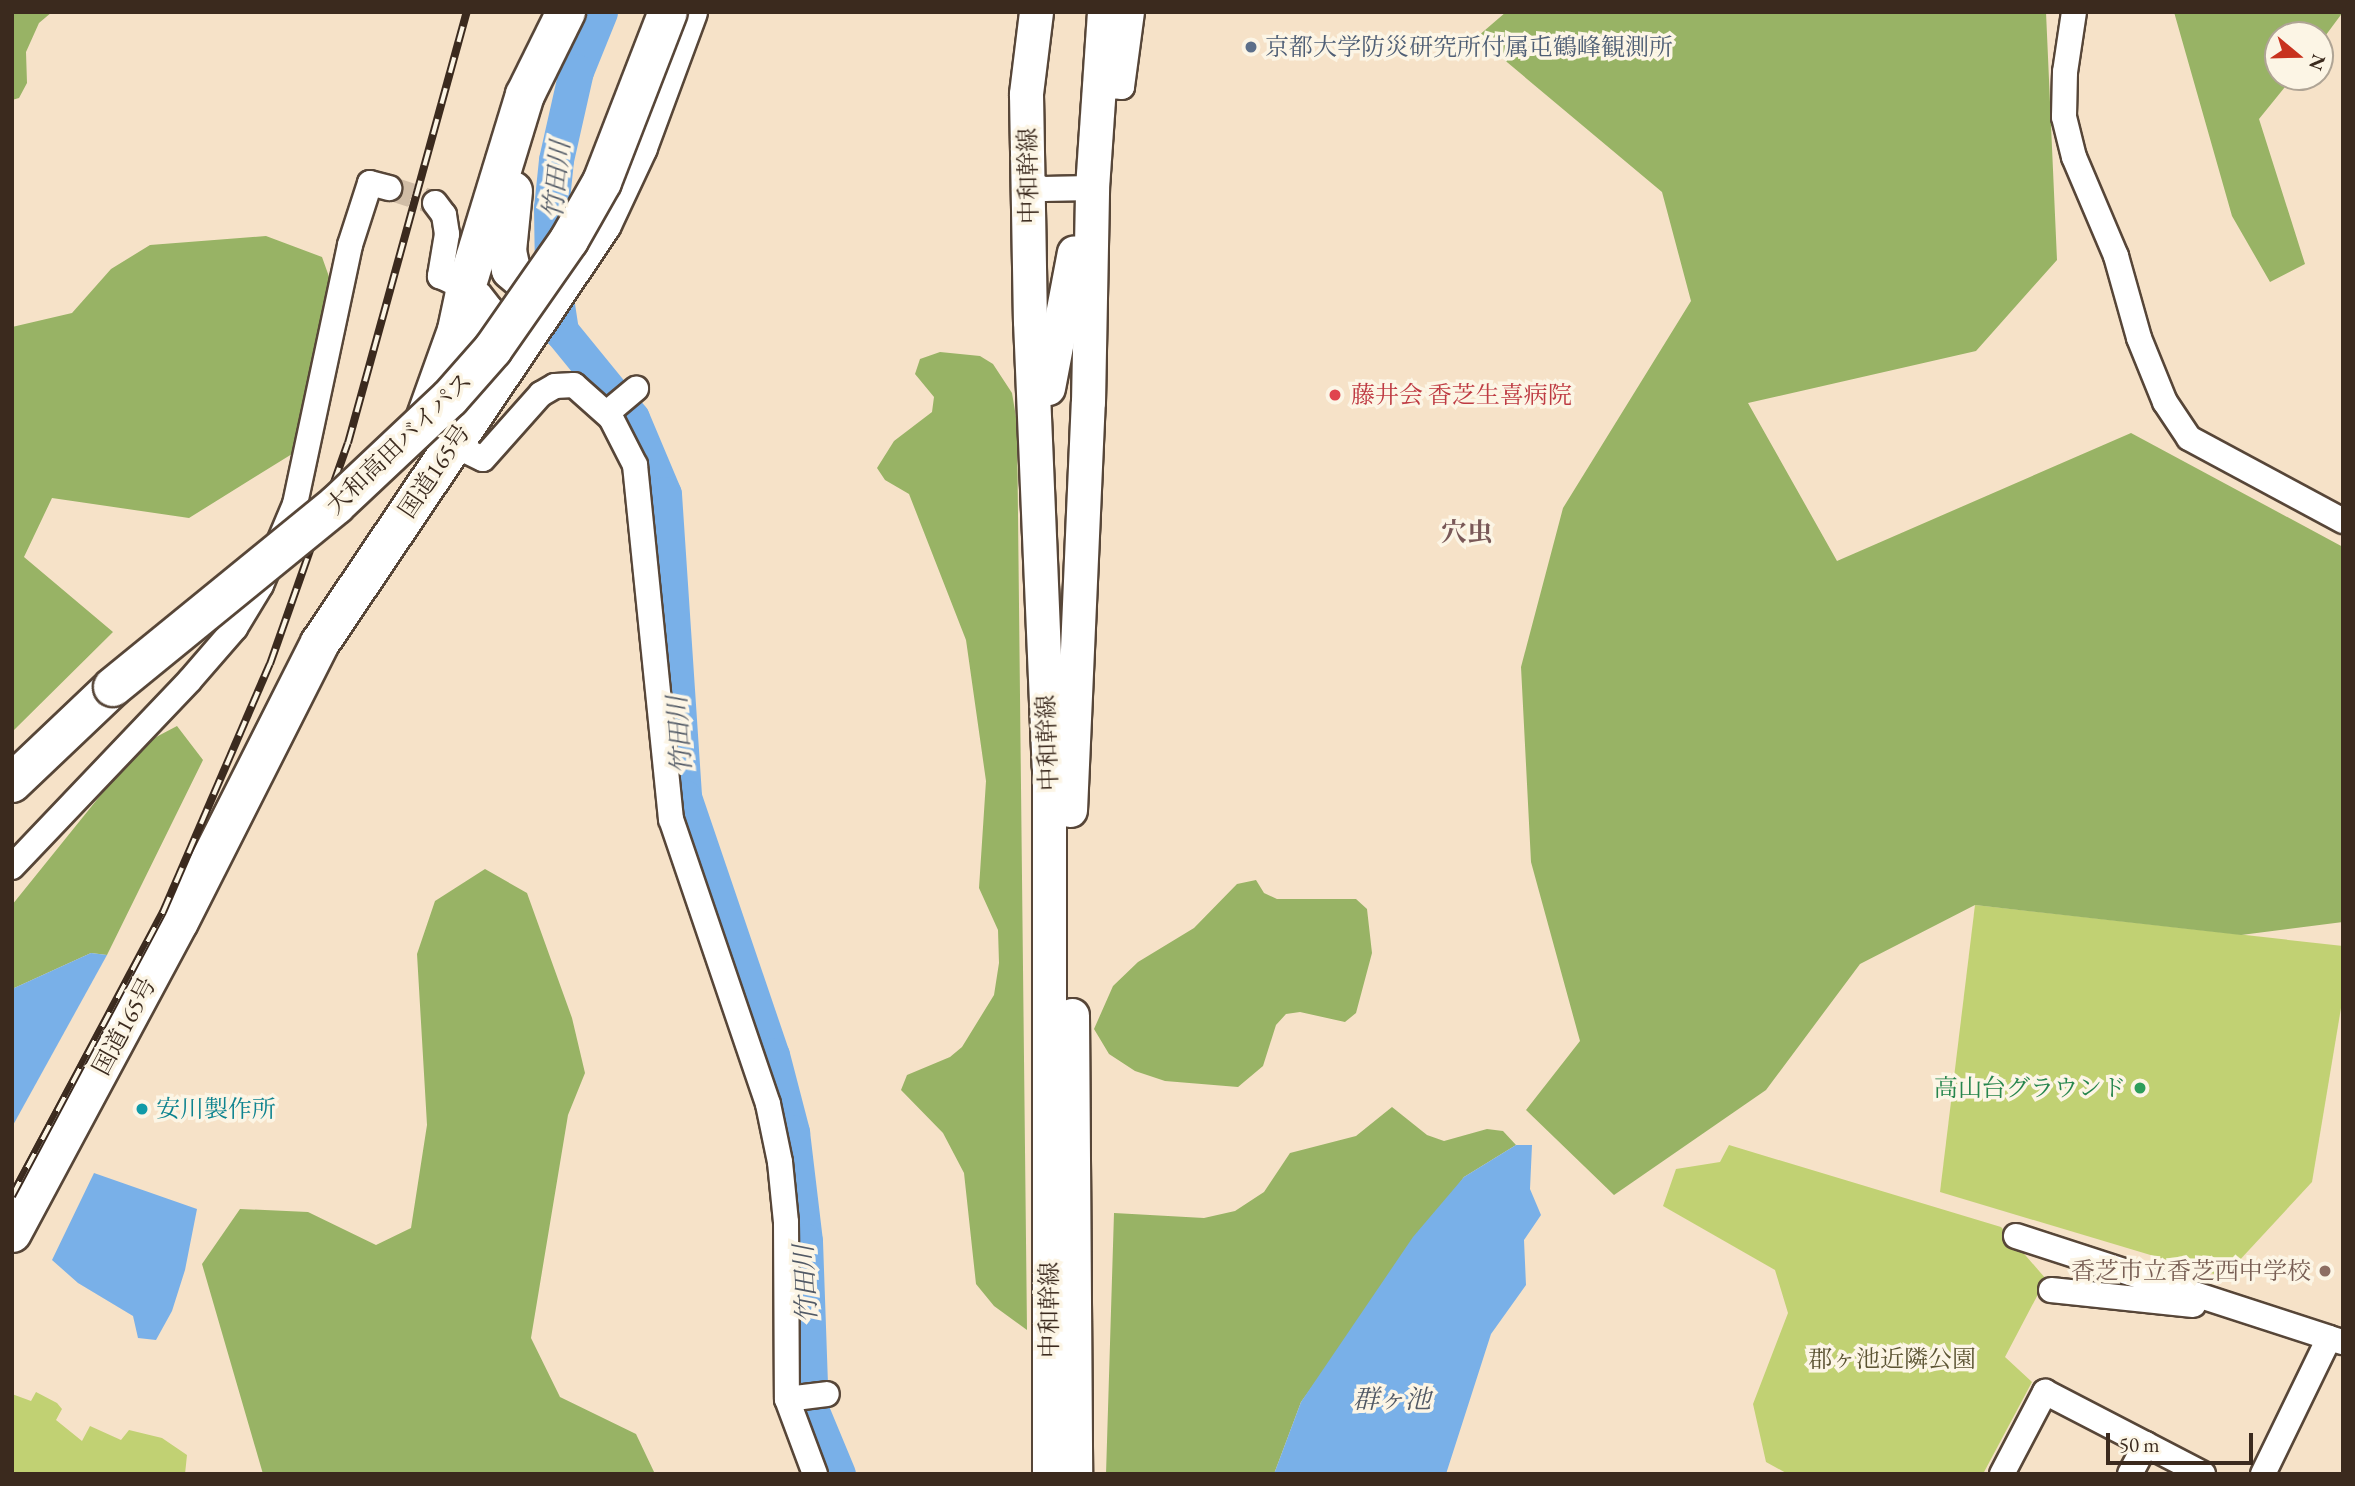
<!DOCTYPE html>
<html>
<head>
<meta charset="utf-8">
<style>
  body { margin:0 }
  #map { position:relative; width:2355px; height:1486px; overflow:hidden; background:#f6e2c8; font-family:"EB Garamond","Noto Serif JP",serif }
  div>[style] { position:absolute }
  .green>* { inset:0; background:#c1d173 }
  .forest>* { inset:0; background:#98b365 }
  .water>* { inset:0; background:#79b0e8 }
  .river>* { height:35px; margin:-17.5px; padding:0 17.5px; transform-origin:17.5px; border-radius:17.5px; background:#79b0e8 }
  .minor-tunnel>* { height:24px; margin-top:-12px; transform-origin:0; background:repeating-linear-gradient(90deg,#d1bda6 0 24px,transparent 0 36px) }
  .roads { filter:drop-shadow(2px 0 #574638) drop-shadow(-2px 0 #574638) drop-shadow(0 2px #574638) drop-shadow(0 -2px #574638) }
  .minor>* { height:24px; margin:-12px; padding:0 12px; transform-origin:12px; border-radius:12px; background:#fff }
  .secondary>* { height:33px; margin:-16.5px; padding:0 16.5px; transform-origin:16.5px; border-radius:16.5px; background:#fff }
  .trunk>* { height:38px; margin:-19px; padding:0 19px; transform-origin:19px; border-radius:19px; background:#fff }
  .rail>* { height:8px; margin-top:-4px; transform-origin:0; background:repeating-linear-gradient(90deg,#fcf5e5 0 16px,#3b2a1e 0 32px); box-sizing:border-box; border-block:2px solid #3b2a1e }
  .bridges { filter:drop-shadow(2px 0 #574638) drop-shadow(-2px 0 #574638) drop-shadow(0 2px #574638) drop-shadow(0 -2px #574638) }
  .trunk-bridge>* { height:38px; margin:-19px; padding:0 19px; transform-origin:19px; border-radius:19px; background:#fff }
  .dots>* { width:19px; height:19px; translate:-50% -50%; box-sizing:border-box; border:4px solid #fcf5e5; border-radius:50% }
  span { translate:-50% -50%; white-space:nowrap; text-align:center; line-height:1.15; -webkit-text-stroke:7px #fcf5e5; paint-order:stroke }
  .service-label { font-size:24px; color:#4e5e75 }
  .left { translate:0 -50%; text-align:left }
  .street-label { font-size:24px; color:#3b2a1e }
  .health-label { font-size:24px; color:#be3a42 }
  .leisure-label { font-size:24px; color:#27864d }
  .right { translate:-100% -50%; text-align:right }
  .culture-label { font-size:24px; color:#0d838f }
  .education-label { font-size:24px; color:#785e54 }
  .park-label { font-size:24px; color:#5c5433 }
  .water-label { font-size:26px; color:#515965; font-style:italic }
  .neighbourhood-label { font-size:26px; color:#795857; font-weight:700 }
  .frame { position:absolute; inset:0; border:14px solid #3b2a1e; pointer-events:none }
  .north { position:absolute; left:2264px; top:21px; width:70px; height:70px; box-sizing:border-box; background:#fcf5e5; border:2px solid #afa495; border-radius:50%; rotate:109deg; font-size:19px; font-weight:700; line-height:28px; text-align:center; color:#3b2a1e }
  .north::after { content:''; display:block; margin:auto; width:24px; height:32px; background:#c8321e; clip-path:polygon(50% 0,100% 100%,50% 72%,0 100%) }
  .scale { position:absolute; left:2106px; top:1433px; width:147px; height:32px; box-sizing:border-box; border:4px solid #3b2a1e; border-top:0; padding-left:9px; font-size:21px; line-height:24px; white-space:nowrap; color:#3b2a1e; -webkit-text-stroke:5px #fcf5e5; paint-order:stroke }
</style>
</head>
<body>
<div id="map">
  <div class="green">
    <div style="clip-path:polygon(1975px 905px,2343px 946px,2343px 996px,2312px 1182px,2224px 1277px,1940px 1192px)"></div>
    <div style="clip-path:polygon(1729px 1145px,2001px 1227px,2046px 1279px,2005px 1357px,2032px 1382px,1983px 1474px,1788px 1474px,1766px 1462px,1753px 1404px,1788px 1313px,1775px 1270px,1663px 1206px,1676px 1169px,1720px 1162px)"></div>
    <div style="clip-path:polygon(36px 1392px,57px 1403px,62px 1409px,56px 1420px,82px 1441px,90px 1426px,121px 1440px,129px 1430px,162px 1438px,187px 1455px,185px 1474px,12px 1474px,12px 1394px,31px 1401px)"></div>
  </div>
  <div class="forest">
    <div style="clip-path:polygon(12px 12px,52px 12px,39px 23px,26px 52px,27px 83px,19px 98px,12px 100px)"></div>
    <div style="clip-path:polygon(1506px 12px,2046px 12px,2057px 260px,1976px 351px,1748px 403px,1837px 561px,2131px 433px,2343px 547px,2343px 922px,2241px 935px,1975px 905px,1860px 964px,1766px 1090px,1614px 1195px,1526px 1110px,1580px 1041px,1531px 862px,1521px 667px,1563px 508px,1691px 301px,1662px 192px,1477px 37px)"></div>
    <div style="clip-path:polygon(2174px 12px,2343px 12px,2320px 43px,2320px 35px,2278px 35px,2278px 77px,2293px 77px,2259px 119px,2305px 264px,2270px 282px,2232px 216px)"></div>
    <div style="clip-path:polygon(266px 236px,322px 257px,332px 285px,292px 454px,189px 518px,52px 498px,24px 557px,113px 632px,12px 732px,12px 327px,72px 313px,111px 269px,150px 245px)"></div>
    <div style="clip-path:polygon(940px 352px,980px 356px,993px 364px,1012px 393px,1017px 423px,1027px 1330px,994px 1306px,976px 1284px,964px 1173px,943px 1133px,901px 1090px,907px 1075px,950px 1057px,962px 1047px,994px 995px,999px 963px,998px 930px,979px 888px,986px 781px,966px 640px,909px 494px,885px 480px,877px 468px,894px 441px,932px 412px,934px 397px,915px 374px,920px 359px)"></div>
    <div style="clip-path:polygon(177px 726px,203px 760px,107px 955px,91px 953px,12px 989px,12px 905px,141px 745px)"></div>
    <div style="clip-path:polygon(485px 869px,527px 893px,572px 1018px,585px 1073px,568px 1115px,531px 1338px,560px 1397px,636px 1434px,655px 1474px,263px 1474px,202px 1264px,240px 1209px,308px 1212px,376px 1245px,411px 1228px,427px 1125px,417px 954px,435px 901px)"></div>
    <div style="clip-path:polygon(1256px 880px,1264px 893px,1277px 899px,1356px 899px,1367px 909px,1372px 953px,1356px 1013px,1345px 1022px,1300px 1012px,1286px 1014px,1276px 1025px,1263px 1066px,1238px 1087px,1165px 1081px,1135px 1071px,1109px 1054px,1094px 1029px,1113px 986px,1138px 962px,1194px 928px,1237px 884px)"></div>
    <div style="clip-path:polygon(1392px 1107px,1427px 1135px,1444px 1141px,1487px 1129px,1503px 1131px,1516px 1145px,1464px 1177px,1301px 1402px,1274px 1474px,1106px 1474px,1114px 1213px,1204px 1218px,1235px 1211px,1264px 1192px,1290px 1153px,1356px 1136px)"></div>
  </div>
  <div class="water">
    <div style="clip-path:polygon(91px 953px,107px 955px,12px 1127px,12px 989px)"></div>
    <div style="clip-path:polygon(1516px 1145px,1532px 1145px,1530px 1189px,1541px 1215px,1524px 1240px,1526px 1285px,1491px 1334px,1446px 1474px,1274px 1474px,1301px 1402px,1413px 1237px,1464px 1177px)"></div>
    <div style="clip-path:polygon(94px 1173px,197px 1209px,185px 1270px,172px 1311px,156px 1340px,138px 1338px,133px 1316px,78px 1283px,52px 1260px)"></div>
  </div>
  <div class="river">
    <div style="left:600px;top:12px;width:64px;rotate:112.1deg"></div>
    <div style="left:576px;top:71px;width:91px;rotate:102.7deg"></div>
    <div style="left:556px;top:160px;width:48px;rotate:95.9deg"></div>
    <div style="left:551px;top:208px;width:64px;rotate:89.1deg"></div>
    <div style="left:552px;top:272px;width:60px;rotate:81.3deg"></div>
    <div style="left:561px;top:331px;width:112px;rotate:50.8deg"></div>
    <div style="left:632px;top:418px;width:82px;rotate:67.2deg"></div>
    <div style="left:664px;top:494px;width:304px;rotate:86.2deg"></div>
    <div style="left:684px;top:797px;width:273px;rotate:71.2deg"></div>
    <div style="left:772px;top:1055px;width:80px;rotate:75.4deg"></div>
    <div style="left:792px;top:1132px;width:110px;rotate:83.2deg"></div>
    <div style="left:805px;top:1241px;width:168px;rotate:88deg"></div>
    <div style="left:811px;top:1409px;width:70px;rotate:67.4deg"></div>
  </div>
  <div class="minor-tunnel">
    <div style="left:389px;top:188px;width:48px;rotate:18.1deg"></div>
  </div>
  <div class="roads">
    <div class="minor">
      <div style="left:2074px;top:12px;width:61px;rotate:98.5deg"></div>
      <div style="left:2065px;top:72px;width:45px;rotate:91.3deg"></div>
      <div style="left:2064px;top:117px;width:41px;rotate:76deg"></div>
      <div style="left:2074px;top:157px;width:108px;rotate:67deg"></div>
      <div style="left:2116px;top:256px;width:85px;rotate:74.3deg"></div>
      <div style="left:2139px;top:338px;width:69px;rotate:67.9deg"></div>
      <div style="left:2165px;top:402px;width:43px;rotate:56.3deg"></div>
      <div style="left:2189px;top:438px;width:175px;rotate:28.3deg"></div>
      <div style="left:1099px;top:86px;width:23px;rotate:2deg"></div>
      <div style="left:1122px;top:87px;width:76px;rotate:-82.4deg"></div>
      <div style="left:1028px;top:182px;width:17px;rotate:25deg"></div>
      <div style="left:1043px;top:189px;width:49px;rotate:-1.2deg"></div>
      <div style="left:435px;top:203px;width:15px;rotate:53deg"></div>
      <div style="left:444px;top:215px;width:19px;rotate:81deg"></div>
      <div style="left:447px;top:234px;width:43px;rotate:99.5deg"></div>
      <div style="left:440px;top:276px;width:44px;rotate:25.4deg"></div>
      <div style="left:480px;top:295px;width:18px;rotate:52deg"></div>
      <div style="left:491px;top:309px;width:21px;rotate:98deg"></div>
      <div style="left:488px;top:330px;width:24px;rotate:118deg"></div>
      <div style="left:607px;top:413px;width:38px;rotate:-40deg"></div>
      <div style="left:446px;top:434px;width:12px;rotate:59deg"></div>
      <div style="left:452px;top:444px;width:34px;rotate:26deg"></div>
      <div style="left:483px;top:459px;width:87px;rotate:-48.3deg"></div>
      <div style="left:541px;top:394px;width:16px;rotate:-30deg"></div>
      <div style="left:555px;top:386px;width:19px;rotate:-3deg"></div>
      <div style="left:574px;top:385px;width:50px;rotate:41.7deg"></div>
      <div style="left:611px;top:418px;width:53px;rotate:62.9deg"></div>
      <div style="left:635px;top:465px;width:356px;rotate:84.2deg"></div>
      <div style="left:671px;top:819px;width:301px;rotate:71.2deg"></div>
      <div style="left:768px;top:1104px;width:59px;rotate:78.3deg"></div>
      <div style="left:780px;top:1162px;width:60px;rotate:84.3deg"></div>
      <div style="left:786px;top:1222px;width:177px;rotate:89.7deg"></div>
      <div style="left:787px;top:1399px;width:80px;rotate:69.5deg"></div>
      <div style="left:12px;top:867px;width:258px;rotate:-46.4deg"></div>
      <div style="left:190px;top:680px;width:69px;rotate:-49.1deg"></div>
      <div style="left:235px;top:628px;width:50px;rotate:-58.8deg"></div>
      <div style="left:261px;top:585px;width:88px;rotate:-67.2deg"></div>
      <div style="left:295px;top:504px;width:265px;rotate:-78deg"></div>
      <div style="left:350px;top:245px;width:65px;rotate:-72.1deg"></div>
      <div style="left:370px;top:183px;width:20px;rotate:15deg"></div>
      <div style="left:2016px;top:1236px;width:329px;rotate:18deg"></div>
      <div style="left:2051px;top:1290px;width:143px;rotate:6deg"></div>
      <div style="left:787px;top:1399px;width:40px;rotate:-7.1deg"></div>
      <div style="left:2002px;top:1474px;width:93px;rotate:-62.3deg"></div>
      <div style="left:2045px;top:1392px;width:178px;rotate:27.4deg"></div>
      <div style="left:2130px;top:1474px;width:34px;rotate:-62deg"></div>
      <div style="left:2263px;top:1474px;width:151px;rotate:-64.1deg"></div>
      <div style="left:2329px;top:1338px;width:14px;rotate:17deg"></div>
    </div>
    <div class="secondary">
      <div style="left:1036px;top:12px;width:83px;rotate:97deg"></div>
      <div style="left:1026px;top:94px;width:227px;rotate:89deg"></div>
      <div style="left:1030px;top:321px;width:446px;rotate:87.6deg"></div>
      <div style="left:1049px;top:767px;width:707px;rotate:90deg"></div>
      <div style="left:1048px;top:388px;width:138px;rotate:-79.2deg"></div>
      <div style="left:1070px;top:810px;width:408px;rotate:-87.5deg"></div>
      <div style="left:1088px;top:402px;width:214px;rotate:-88.9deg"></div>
      <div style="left:1092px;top:188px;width:176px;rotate:-86.1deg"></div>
      <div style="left:1072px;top:1015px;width:459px;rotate:89.6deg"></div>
    </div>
    <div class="trunk">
      <div style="left:513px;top:191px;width:60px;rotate:95.7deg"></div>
      <div style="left:507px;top:251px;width:19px;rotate:78deg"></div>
      <div style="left:511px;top:270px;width:30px;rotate:40deg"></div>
      <div style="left:534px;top:289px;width:13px"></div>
      <div style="left:547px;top:289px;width:19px;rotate:-35deg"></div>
      <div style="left:422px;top:428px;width:104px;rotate:-70.3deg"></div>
      <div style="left:457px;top:330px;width:40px;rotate:-78deg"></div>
      <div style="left:465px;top:291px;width:205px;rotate:-73deg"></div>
      <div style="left:525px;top:95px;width:93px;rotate:-63.7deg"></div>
      <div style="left:12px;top:783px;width:139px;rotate:-43.5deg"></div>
      <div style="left:12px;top:1233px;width:353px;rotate:-61.8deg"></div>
      <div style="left:179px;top:922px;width:313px;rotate:-63.2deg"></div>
      <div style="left:320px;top:643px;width:505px;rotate:-56.06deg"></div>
      <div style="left:602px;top:224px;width:85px;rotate:-64.9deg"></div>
      <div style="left:638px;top:147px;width:144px;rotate:-69.7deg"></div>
    </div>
  </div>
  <div class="rail">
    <div style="left:12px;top:1196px;width:322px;rotate:-62deg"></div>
    <div style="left:163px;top:912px;width:270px;rotate:-66.7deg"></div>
    <div style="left:270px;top:664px;width:234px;rotate:-70.6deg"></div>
    <div style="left:348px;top:443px;width:447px;rotate:-74.6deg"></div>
  </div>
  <div class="bridges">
    <div class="trunk-bridge">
      <div style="left:113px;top:687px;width:288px;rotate:-39.2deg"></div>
      <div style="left:336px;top:505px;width:156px;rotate:-43.2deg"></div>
      <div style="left:450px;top:398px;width:65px;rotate:-48.7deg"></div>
      <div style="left:493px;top:349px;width:133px;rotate:-55.1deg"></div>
      <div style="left:569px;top:240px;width:67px;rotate:-60.4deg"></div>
      <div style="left:602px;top:182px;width:182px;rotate:-68.8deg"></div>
    </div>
  </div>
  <div class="dots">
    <div style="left:1251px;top:47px;background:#5c6f8a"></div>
    <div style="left:1335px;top:395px;background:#e0444e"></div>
    <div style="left:2140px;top:1088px;background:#2e9e5b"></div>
    <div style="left:142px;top:1109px;background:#0f9aa8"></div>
    <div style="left:2325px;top:1271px;background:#8d6e63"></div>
  </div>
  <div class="service-label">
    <span class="left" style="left:1265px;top:47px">京都大学防災研究所付属屯鶴峰観測所</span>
  </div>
  <div class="street-label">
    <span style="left:1028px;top:176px;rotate:-91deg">中和幹線</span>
    <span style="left:399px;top:443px;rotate:-44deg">大和高田バイパス</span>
    <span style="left:434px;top:471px;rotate:-56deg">国道165号</span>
    <span style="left:1047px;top:743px;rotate:-92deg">中和幹線</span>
    <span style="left:124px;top:1026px;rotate:-62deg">国道165号</span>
    <span style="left:1049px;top:1310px;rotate:-90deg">中和幹線</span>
  </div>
  <div class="health-label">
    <span class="left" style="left:1351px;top:395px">藤井会 香芝生喜病院</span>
  </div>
  <div class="leisure-label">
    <span class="right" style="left:2126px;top:1088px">高山台グラウンド</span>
  </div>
  <div class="culture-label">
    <span class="left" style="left:156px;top:1109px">安川製作所</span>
  </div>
  <div class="education-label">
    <span class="right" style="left:2311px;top:1271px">香芝市立香芝西中学校</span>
  </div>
  <div class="park-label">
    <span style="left:1892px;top:1359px">郡ヶ池近隣公園</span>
  </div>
  <div class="water-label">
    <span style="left:557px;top:180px;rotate:-84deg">竹田川</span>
    <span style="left:680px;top:735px;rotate:-94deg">竹田川</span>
    <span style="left:806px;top:1284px;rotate:-93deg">竹田川</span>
    <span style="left:1392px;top:1400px">群ヶ池</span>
  </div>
  <div class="neighbourhood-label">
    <span style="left:1467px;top:533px">穴虫</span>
  </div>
  <div class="frame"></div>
  <div class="north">N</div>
  <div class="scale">50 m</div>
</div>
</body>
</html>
